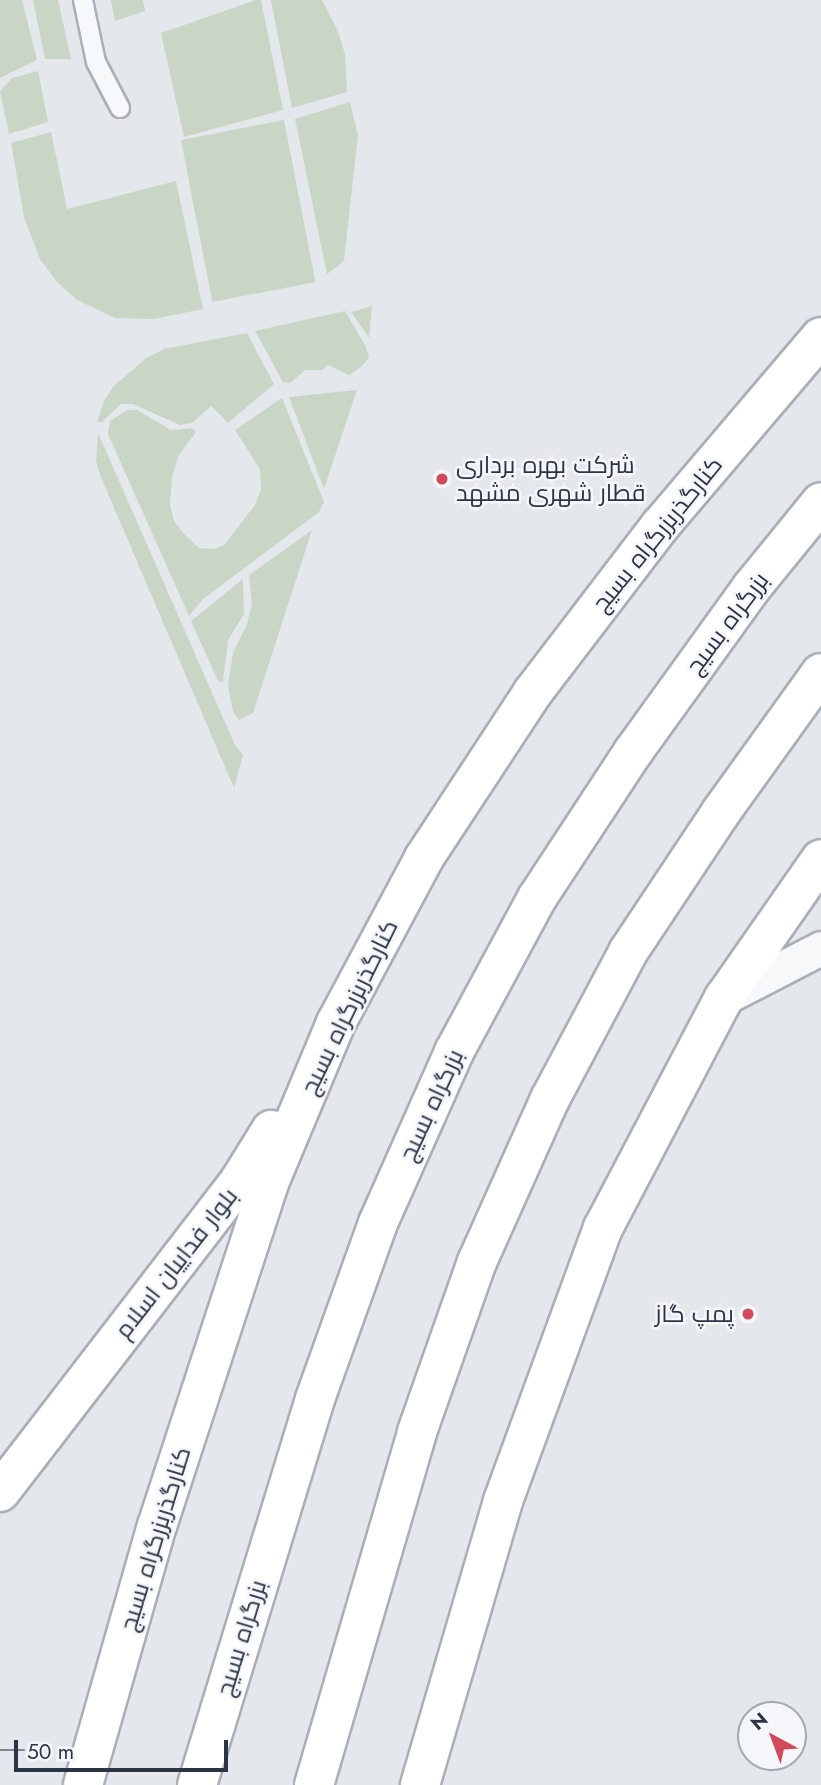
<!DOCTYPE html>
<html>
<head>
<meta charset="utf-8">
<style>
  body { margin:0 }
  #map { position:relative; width:821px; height:1785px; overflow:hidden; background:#e4e7ec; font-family:Jost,Cairo,sans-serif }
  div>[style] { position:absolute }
  .green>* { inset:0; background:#c9d6c5; transform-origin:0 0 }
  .roads { filter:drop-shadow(2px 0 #a9aeb7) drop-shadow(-2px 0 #a9aeb7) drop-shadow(0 2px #a9aeb7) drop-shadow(0 -2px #a9aeb7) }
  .lane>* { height:18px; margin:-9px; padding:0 9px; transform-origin:9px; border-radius:9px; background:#f7f8fa }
  .street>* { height:33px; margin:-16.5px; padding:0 16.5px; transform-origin:16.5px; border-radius:16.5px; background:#f7f8fa }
  .secondary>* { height:38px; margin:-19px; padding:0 19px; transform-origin:19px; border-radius:19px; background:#fff }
  .highway>* { height:38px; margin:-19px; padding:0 19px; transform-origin:19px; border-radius:19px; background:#fff }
  .tram>* { height:2px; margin:-1px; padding:0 1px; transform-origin:1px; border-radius:1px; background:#7d8696 }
  .dots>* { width:19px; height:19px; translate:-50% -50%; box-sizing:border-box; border:4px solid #f4f6f9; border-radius:50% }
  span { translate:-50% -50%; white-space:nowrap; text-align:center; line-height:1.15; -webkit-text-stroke:5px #f4f6f9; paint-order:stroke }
  .poi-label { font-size:24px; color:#2b3445 }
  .left { translate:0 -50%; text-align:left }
  .right { translate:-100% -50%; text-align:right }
  .street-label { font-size:24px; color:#2b3445 }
  .north { position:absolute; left:737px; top:1701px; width:70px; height:70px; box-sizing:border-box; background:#f4f6f9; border:2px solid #a4a8b1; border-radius:50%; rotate:319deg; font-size:19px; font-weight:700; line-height:28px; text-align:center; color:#2b3445 }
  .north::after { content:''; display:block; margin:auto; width:24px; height:32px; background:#d1495b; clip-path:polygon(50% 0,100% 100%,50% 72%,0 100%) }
  .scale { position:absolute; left:14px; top:1740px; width:214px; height:32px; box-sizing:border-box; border:4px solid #2b3445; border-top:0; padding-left:9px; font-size:21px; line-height:24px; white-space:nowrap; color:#2b3445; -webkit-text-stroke:5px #f4f6f9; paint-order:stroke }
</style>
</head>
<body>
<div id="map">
  <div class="green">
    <div style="clip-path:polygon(0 0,22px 0,37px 60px,0 78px)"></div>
    <div style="clip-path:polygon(33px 0,58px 0,71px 59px,45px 59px)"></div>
    <div style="clip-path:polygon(111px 0,143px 0,145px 11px,115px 21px)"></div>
    <div style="clip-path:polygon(256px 0,261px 0,283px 110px,184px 137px,161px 33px)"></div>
    <div style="clip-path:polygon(271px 0,322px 0,337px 29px,345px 54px,347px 92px,292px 108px)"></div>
    <div style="clip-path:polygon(38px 71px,48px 122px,9px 134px,0 91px,12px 78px)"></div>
    <div style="clip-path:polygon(350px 102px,358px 135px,344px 261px,327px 274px,295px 119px)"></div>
    <div style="left:284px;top:120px;width:165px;height:105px;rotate:79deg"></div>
    <div style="clip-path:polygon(51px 132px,67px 209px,176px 181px,203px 309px,154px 319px,115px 318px,77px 300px,57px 282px,40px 259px,24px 217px,11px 143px)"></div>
    <div style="clip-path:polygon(372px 306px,369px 338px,351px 312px)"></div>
    <div style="clip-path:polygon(345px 311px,366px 347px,369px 358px,361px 367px,349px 375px,328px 365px,322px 370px,305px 370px,290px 383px,283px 382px,255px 331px)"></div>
    <div style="clip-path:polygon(247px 333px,274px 384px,228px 423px,211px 406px,192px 423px,180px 425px,133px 404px,121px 404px,102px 422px,97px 422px,104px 401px,114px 386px,145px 359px,164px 349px)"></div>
    <div style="clip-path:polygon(357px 390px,324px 489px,289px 397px)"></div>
    <div style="clip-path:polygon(282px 398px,324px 502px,319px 512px,203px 599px,189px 616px,108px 434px,110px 421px,127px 410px,137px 410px,171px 430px,193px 428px,196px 432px,179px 455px,172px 476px,170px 505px,174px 521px,185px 535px,199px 548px,214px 549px,224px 545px,255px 505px,261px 489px,260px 469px,235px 430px)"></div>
    <div style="clip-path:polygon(98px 433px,235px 745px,243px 755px,234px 788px,100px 475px,96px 461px)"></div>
    <div style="clip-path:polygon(312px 530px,253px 713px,239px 720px,233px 712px,228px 686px,233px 653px,247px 624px,252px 604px,249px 575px)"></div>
    <div style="clip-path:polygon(243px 579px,244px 614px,228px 640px,223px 682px,218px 681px,191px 621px)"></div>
  </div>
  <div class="roads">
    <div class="lane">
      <div style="left:83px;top:0;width:63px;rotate:78.2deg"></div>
      <div style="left:96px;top:62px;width:52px;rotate:62.4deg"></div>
    </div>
    <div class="street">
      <div style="left:724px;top:998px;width:109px;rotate:-27.3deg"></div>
    </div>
    <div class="secondary">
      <div style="left:0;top:1492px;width:394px;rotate:-52.4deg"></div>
      <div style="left:240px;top:1180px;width:59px;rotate:-58.2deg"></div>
      <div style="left:83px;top:1785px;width:269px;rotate:-74.1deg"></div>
      <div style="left:157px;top:1526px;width:361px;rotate:-71.9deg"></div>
      <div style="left:269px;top:1183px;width:173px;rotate:-67.3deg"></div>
      <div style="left:336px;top:1023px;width:187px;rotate:-61.9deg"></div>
      <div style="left:424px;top:858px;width:199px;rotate:-56.7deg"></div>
      <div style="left:533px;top:692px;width:209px;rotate:-52.6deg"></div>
      <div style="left:660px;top:526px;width:248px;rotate:-49.6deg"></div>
      <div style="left:420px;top:1785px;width:296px;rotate:-73.7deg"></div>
      <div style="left:503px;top:1501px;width:291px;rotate:-69.9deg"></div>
      <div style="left:603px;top:1228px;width:260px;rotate:-62.3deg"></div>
      <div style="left:724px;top:998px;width:169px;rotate:-55.1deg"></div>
    </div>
    <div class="highway">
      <div style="left:197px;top:1785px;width:404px;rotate:-73deg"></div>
      <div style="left:315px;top:1399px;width:187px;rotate:-70.3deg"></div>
      <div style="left:378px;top:1223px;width:187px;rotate:-66deg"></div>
      <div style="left:454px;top:1052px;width:175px;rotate:-61.7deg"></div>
      <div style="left:537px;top:898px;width:175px;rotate:-56.7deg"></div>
      <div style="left:633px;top:752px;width:203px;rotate:-54.2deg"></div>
      <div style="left:752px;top:587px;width:109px;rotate:-50.9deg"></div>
      <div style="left:314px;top:1785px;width:368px;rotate:-73.7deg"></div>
      <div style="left:417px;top:1432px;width:180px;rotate:-70.6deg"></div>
      <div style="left:477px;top:1262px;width:179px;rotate:-65.9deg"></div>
      <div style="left:550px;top:1099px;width:166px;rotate:-62deg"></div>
      <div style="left:628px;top:952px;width:168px;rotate:-56.4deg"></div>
      <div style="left:721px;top:812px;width:171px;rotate:-54.3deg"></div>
    </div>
  </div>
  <div class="tram">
    <div style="left:0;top:1750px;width:24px"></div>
  </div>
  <div class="dots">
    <div style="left:442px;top:479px;background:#d1495b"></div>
    <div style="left:748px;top:1314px;background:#d1495b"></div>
  </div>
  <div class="poi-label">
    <span class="left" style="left:456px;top:479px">شرکت بهره برداری<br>قطار شهری مشهد</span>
    <span class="right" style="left:734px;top:1314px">پمپ گاز</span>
  </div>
  <div class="street-label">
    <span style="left:657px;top:534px;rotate:-51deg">کنارگذربزرگراه بسیج</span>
    <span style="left:727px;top:623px;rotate:-53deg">بزرگراه بسیج</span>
    <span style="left:349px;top:1007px;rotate:-64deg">کنارگذربزرگراه بسیج</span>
    <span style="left:431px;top:1105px;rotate:-65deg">بزرگراه بسیج</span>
    <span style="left:176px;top:1263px;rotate:-52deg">بلوار فداییان اسلام</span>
    <span style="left:155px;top:1539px;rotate:-73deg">کنارگذربزرگراه بسیج</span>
    <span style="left:241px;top:1638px;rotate:-73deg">بزرگراه بسیج</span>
  </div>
  <div class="north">N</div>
  <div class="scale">50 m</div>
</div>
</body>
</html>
